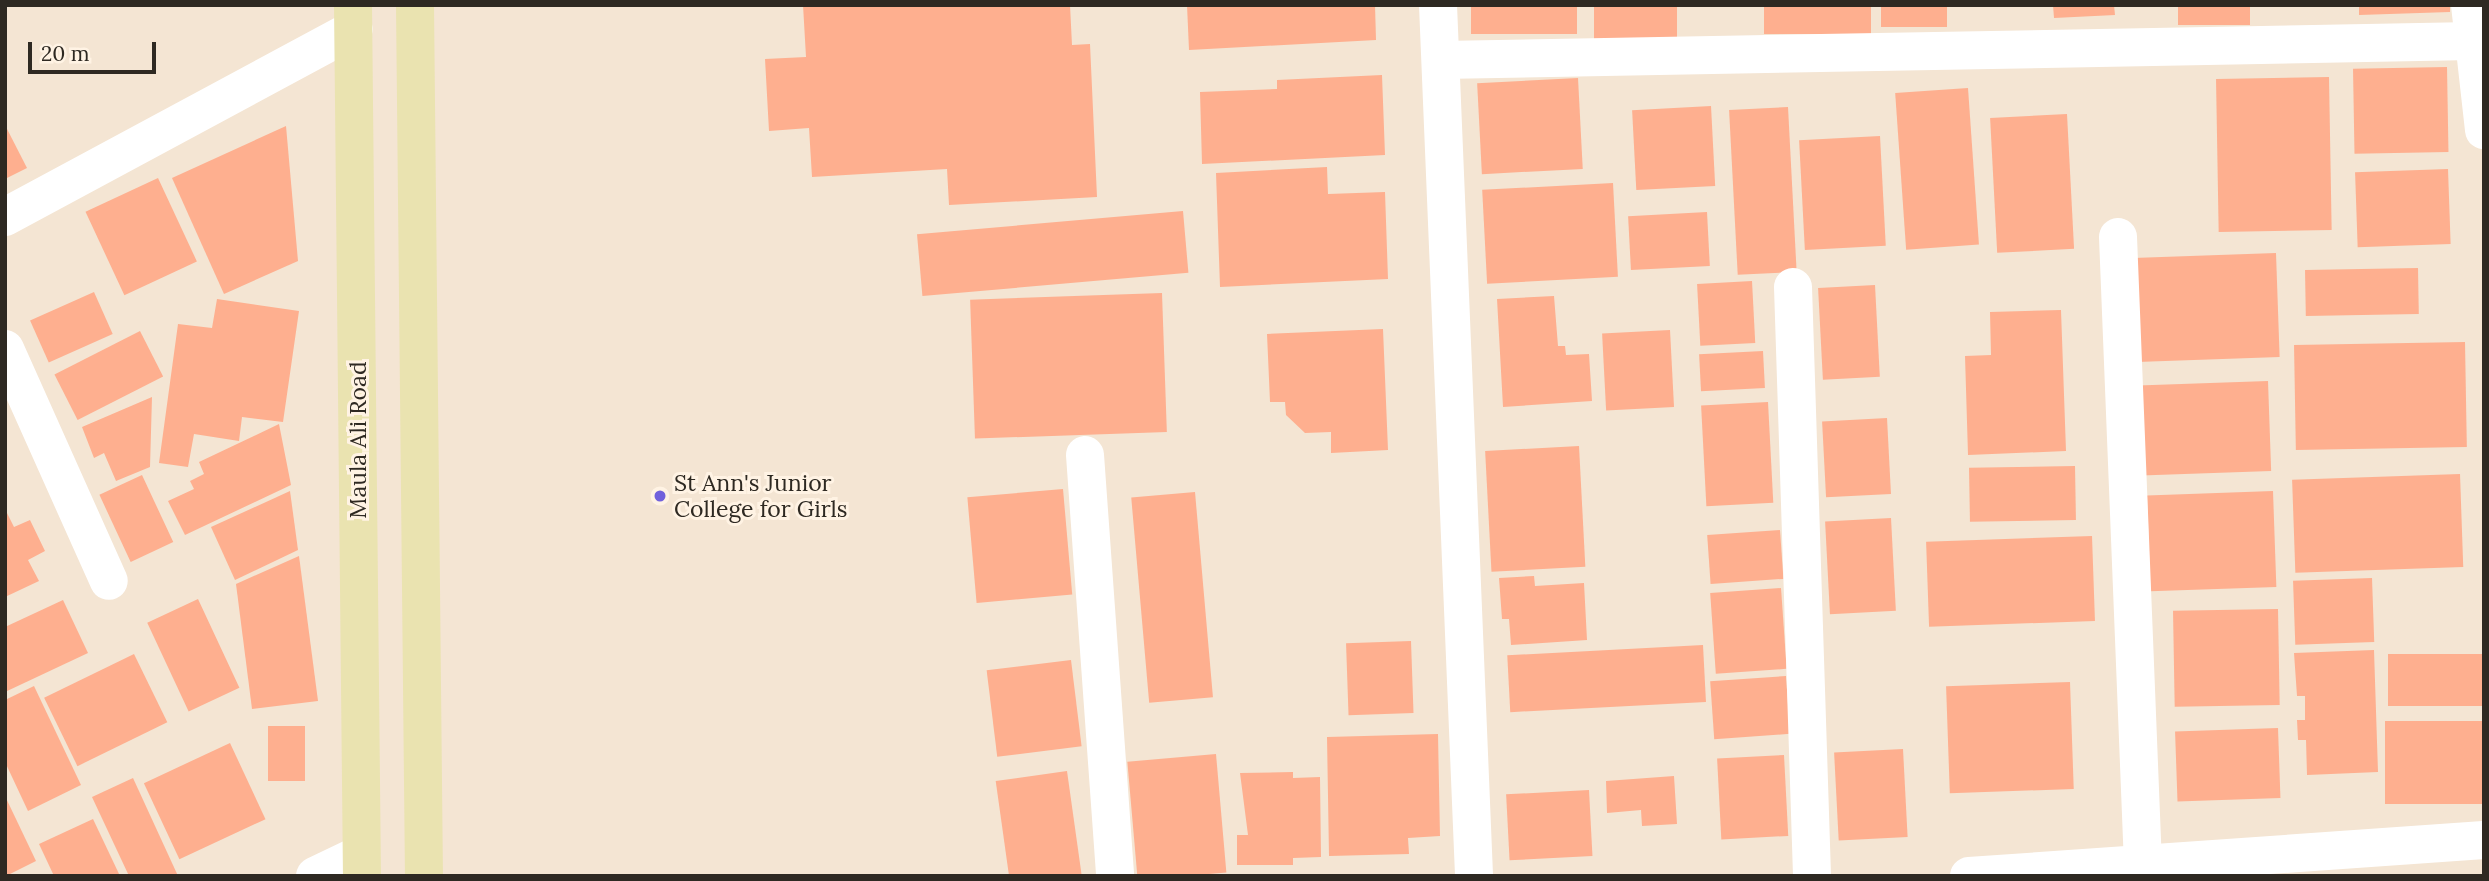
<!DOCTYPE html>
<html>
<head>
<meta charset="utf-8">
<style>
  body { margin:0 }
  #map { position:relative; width:2489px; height:881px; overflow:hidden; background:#f4e5d3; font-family:Lora,serif }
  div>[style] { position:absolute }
  .building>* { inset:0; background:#feaf8f; transform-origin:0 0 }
  .minor>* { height:38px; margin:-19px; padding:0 19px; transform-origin:19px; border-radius:19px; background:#fff }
  .primary>* { height:38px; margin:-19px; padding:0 19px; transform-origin:19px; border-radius:19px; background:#eae3b0 }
  .dots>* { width:19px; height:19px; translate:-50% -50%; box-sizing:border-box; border:4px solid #fff3e4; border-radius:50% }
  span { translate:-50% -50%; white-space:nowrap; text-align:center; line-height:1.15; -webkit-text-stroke:6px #fff3e4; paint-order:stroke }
  .street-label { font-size:23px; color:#2e2922 }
  .poi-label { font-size:23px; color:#2e2922 }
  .left { translate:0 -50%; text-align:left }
  .frame { position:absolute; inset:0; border:7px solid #2e2922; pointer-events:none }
  .scale { position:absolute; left:28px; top:42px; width:128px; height:32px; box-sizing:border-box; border:4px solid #2e2922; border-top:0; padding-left:9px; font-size:21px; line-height:24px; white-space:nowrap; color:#2e2922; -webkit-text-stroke:5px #fff3e4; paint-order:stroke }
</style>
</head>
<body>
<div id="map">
  <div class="building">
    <div style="clip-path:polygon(803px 5px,1070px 5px,1072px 45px,1090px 44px,1097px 197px,949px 205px,947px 169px,812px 177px,809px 128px,769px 131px,765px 59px,806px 57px)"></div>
    <div style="clip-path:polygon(1187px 5px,1375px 5px,1376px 40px,1189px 50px)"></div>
    <div style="left:1471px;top:5px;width:106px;height:29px"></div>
    <div style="left:1594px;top:5px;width:83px;height:46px"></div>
    <div style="left:1764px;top:5px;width:107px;height:29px"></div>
    <div style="left:1881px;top:5px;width:66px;height:22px"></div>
    <div style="clip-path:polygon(2053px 5px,2114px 5px,2115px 15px,2054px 18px)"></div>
    <div style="left:2178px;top:5px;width:72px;height:20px"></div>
    <div style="clip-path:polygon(2359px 5px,2450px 5px,2450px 12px,2359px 15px)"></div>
    <div style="left:2447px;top:67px;width:85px;height:94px;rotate:89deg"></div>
    <div style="clip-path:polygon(1382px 75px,1385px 155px,1202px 164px,1200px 92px,1277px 89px,1277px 80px)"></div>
    <div style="left:2329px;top:77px;width:153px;height:113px;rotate:89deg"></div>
    <div style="left:1578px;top:78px;width:91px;height:101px;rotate:87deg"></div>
    <div style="left:1968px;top:88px;width:157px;height:73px;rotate:86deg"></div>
    <div style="left:1711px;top:106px;width:80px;height:79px;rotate:87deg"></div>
    <div style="left:1788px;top:107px;width:165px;height:59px;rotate:87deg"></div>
    <div style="left:2067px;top:114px;width:135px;height:77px;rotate:87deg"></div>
    <div style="clip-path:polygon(5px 125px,27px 168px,5px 179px)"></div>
    <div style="clip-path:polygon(286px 126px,298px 261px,224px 294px,172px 178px)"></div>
    <div style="left:1880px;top:136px;width:110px;height:81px;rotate:87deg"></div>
    <div style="clip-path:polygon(1327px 167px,1328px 194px,1385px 192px,1388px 279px,1220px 287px,1216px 173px)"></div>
    <div style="left:2448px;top:169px;width:75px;height:93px;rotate:88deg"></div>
    <div style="left:158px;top:178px;width:92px;height:80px;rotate:65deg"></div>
    <div style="left:1613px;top:183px;width:94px;height:131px;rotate:87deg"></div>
    <div style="left:1183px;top:211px;width:62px;height:267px;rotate:85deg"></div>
    <div style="left:1707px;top:212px;width:54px;height:79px;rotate:87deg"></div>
    <div style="left:2276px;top:253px;width:104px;height:143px;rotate:88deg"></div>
    <div style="left:2418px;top:268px;width:46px;height:113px;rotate:89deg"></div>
    <div style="left:1752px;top:281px;width:62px;height:55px;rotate:87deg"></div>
    <div style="left:1875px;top:285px;width:92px;height:57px;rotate:87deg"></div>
    <div style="left:94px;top:292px;width:46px;height:70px;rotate:66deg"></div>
    <div style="left:1162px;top:293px;width:139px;height:192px;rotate:88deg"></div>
    <div style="clip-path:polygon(1554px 296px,1558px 346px,1565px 346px,1566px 355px,1589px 354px,1592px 401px,1503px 407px,1497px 299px)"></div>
    <div style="clip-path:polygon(217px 299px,299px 311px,283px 422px,242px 417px,239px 441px,194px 434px,188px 467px,159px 463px,178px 324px,212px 328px)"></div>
    <div style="clip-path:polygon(2061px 310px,2066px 451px,1968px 455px,1965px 356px,1991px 355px,1990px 312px)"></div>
    <div style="clip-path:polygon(1383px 329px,1388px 450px,1331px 453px,1331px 432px,1305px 433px,1286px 415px,1285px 402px,1270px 402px,1267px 334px)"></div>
    <div style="left:1670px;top:330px;width:77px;height:68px;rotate:87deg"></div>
    <div style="left:140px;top:331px;width:51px;height:96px;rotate:63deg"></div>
    <div style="left:2465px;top:342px;width:105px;height:171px;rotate:89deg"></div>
    <div style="left:1763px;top:351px;width:37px;height:64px;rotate:87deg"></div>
    <div style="left:2268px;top:381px;width:90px;height:130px;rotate:88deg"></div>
    <div style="clip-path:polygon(152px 397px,150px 467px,116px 481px,104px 453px,94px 458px,82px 427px)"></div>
    <div style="left:1768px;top:402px;width:101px;height:67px;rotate:87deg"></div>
    <div style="left:1887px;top:418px;width:76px;height:65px;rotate:87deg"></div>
    <div style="clip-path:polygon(279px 424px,291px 485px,185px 535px,168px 501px,194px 489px,190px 481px,204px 474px,199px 462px)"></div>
    <div style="left:1579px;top:446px;width:121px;height:94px;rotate:87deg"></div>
    <div style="left:2075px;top:466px;width:54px;height:106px;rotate:89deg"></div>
    <div style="left:2460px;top:474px;width:93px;height:168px;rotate:88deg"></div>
    <div style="left:142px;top:475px;width:74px;height:47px;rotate:65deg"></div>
    <div style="left:1063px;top:489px;width:106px;height:96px;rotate:85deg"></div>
    <div style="clip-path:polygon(290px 491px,298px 550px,235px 580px,211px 527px)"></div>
    <div style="left:2273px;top:491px;width:96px;height:126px;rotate:88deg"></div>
    <div style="left:1195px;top:492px;width:206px;height:64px;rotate:85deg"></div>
    <div style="clip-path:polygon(5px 509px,14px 527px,30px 520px,45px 551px,28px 560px,39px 581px,5px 597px)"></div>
    <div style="left:1891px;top:518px;width:93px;height:66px;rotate:87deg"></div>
    <div style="left:1780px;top:530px;width:49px;height:73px;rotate:86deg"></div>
    <div style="left:2092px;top:536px;width:85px;height:166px;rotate:88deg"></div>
    <div style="clip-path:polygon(299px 556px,318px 701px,252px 709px,236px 584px)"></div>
    <div style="clip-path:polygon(1534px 576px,1535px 586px,1584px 583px,1587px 640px,1511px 645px,1509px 619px,1502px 619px,1499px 578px)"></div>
    <div style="left:2372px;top:578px;width:64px;height:79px;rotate:88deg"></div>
    <div style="left:1781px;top:588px;width:81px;height:71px;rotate:86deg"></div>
    <div style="left:198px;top:599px;width:98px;height:56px;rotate:65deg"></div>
    <div style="clip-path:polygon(63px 600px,88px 653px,5px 692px,5px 627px)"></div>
    <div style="left:2278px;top:609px;width:96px;height:105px;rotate:89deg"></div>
    <div style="left:1411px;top:641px;width:72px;height:65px;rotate:88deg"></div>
    <div style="left:1703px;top:645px;width:57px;height:196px;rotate:87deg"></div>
    <div style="clip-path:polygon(2374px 650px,2378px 772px,2307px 775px,2306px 740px,2298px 740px,2297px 720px,2305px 720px,2305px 696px,2297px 696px,2294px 653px)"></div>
    <div style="left:134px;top:654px;width:76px;height:100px;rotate:64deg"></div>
    <div style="left:2484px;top:654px;width:52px;height:96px;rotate:90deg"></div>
    <div style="left:1071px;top:660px;width:87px;height:85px;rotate:83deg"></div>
    <div style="left:1786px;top:676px;width:58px;height:76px;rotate:86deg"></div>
    <div style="left:2070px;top:682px;width:107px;height:124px;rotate:88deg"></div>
    <div style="clip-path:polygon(34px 686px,81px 785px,28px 811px,5px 762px,5px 700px)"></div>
    <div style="left:2484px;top:721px;width:83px;height:99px;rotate:90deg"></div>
    <div style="left:268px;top:726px;width:37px;height:55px"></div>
    <div style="left:2278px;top:728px;width:70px;height:103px;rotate:88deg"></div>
    <div style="clip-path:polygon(1438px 734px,1440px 836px,1408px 838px,1409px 854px,1329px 856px,1327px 737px)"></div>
    <div style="left:230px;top:743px;width:84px;height:95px;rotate:65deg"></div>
    <div style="left:1903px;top:749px;width:88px;height:69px;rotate:87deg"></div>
    <div style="left:1216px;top:754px;width:119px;height:89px;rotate:85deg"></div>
    <div style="left:1784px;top:755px;width:81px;height:67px;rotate:87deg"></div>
    <div style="left:1067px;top:771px;width:106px;height:72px;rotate:82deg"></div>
    <div style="clip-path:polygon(1293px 772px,1293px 778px,1320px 777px,1321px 857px,1293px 858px,1293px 865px,1237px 865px,1237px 835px,1248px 835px,1240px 773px)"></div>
    <div style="clip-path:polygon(1674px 776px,1677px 824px,1642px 826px,1641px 810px,1607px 813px,1606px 781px)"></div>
    <div style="clip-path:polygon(133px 778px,178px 876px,129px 876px,92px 797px)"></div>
    <div style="left:1589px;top:790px;width:66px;height:83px;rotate:87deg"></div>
    <div style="clip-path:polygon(5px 796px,36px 861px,6px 876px,5px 876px)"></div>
    <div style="clip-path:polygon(93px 819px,120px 876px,54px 876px,39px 844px)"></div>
  </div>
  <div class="minor">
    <div style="left:1438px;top:5px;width:872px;rotate:87.63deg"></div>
    <div style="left:2470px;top:5px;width:126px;rotate:83.6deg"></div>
    <div style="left:1441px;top:60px;width:1032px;rotate:-1.05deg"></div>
    <div style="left:5px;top:217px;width:396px;rotate:-28.3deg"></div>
    <div style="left:2118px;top:237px;width:627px;rotate:87.72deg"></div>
    <div style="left:1793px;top:287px;width:589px;rotate:88.15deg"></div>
    <div style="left:5px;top:349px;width:254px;rotate:65.9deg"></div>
    <div style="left:1085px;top:455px;width:422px;rotate:85.9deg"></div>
    <div style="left:315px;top:876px;width:51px;rotate:-25.6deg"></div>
    <div style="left:1969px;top:876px;width:516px;rotate:-4deg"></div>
  </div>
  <div class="primary">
    <div style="left:353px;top:5px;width:871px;rotate:89.41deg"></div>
    <div style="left:415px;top:5px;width:871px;rotate:89.41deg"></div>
  </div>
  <div class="dots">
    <div style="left:660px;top:496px;background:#7161dc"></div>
  </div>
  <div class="street-label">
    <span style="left:358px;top:440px;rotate:-90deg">Maula Ali Road</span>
  </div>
  <div class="poi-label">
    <span class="left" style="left:674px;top:496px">St Ann's Junior<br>College for Girls</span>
  </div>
  <div class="frame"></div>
  <div class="scale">20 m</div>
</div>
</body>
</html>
